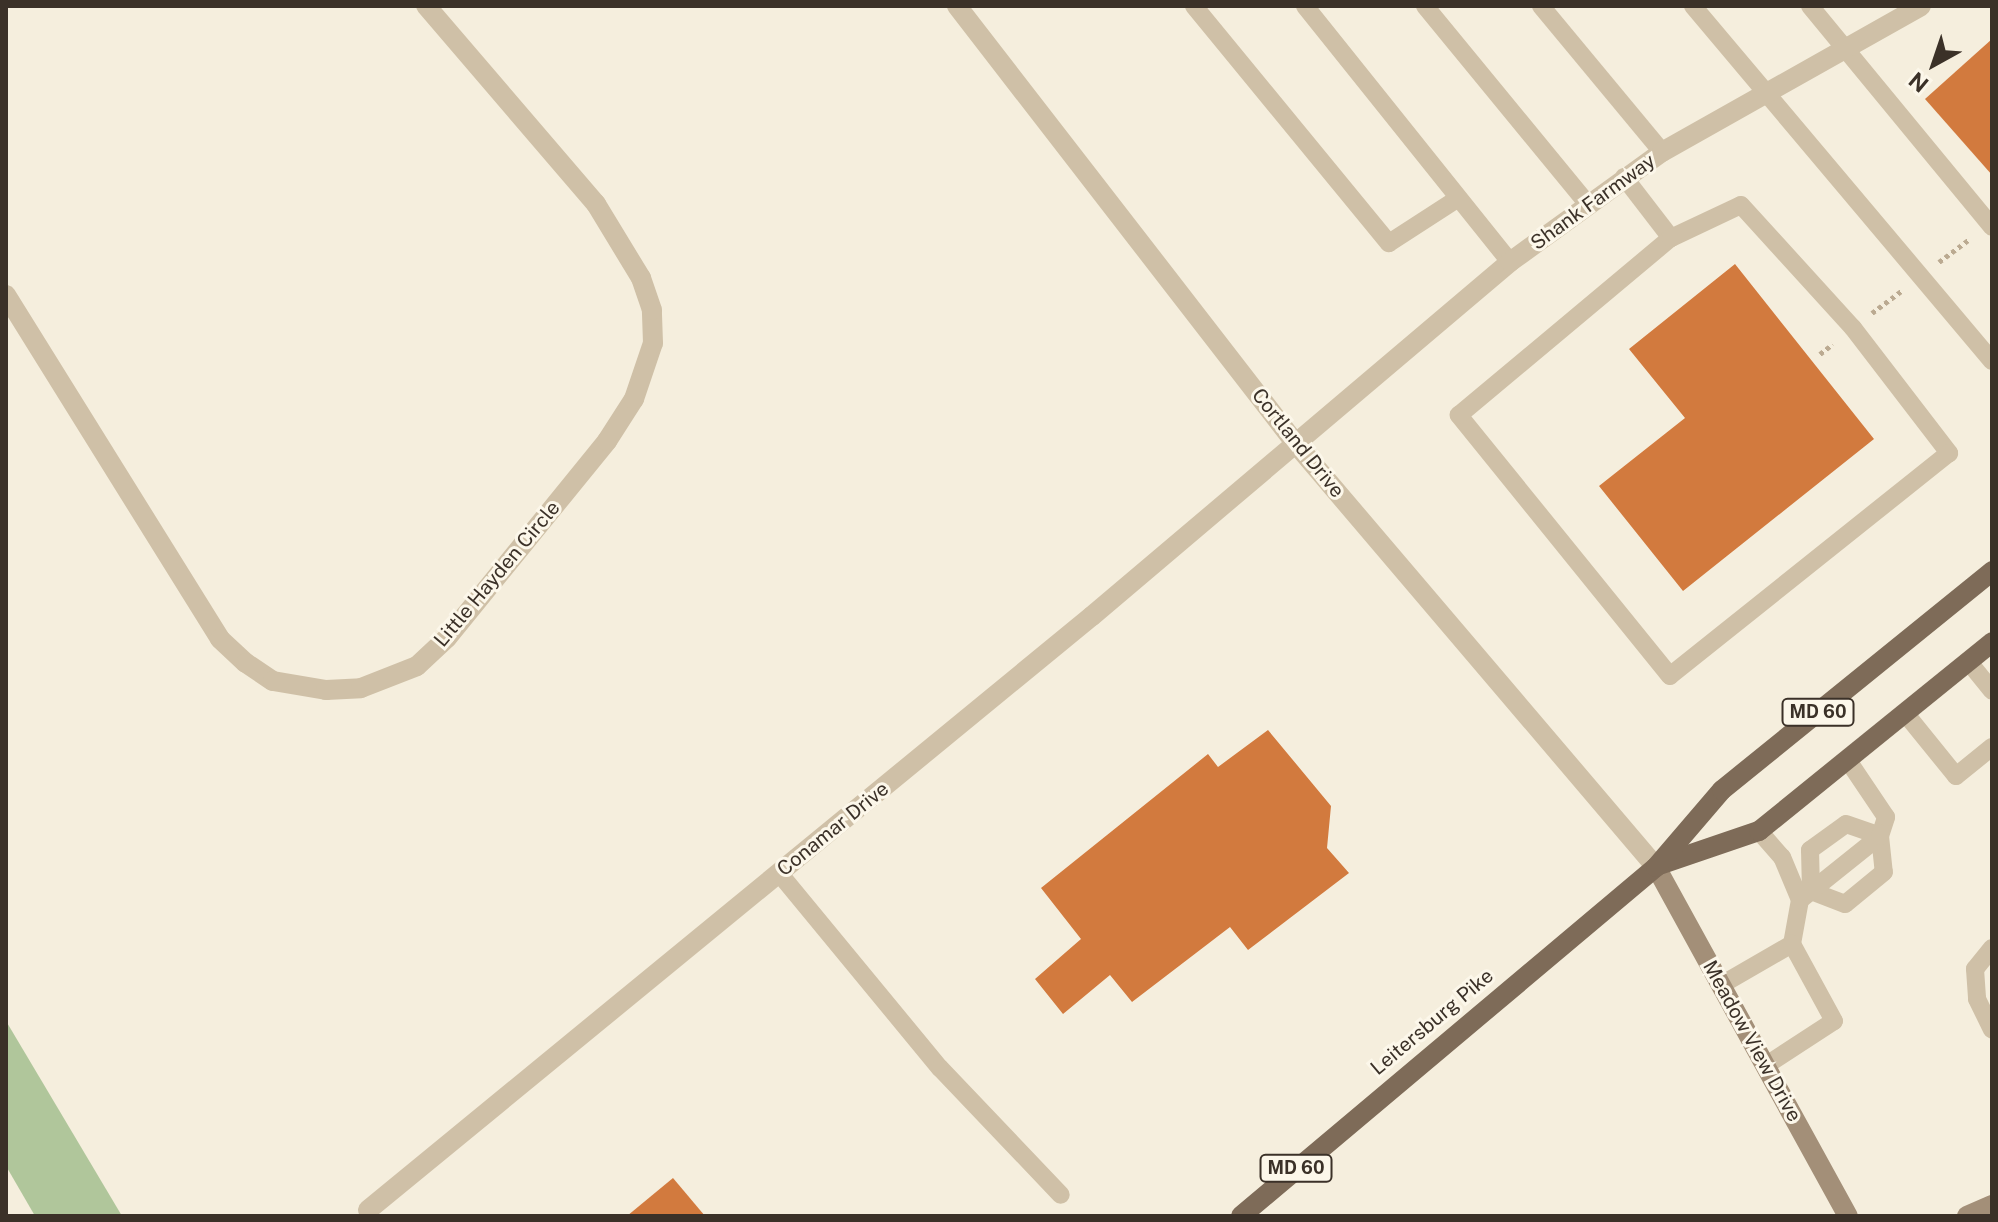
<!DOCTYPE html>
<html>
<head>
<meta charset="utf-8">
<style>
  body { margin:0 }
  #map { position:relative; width:1998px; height:1222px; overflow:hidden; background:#f5eedd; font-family:"Public Sans",sans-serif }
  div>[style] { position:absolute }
  .green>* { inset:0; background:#b0c69b }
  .building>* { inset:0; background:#d27a3e }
  .path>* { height:5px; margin-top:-2.5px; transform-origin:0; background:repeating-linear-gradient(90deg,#bbaa91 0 4px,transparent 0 8px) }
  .lane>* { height:18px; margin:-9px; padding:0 9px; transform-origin:9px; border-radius:9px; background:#cfc0a7 }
  .street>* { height:20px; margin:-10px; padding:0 10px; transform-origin:10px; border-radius:10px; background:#cfc0a7 }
  .secondary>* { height:20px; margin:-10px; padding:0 10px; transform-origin:10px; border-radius:10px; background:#a38f78 }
  .primary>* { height:20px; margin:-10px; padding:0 10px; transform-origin:10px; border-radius:10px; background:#7e6b58 }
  span { translate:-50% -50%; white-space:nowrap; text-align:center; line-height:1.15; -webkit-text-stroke:6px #fcf7ea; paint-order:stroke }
  .shield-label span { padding:2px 6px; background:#fcf7ea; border:2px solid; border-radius:6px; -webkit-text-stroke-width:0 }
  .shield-label { font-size:18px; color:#3b3128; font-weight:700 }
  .street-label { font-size:20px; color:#3b3128 }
  .frame { position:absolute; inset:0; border:8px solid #3b3128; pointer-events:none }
  .north { position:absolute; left:1894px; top:24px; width:80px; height:80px; -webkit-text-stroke:6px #fcf7ea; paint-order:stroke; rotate:220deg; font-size:22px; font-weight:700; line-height:32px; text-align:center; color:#3b3128 }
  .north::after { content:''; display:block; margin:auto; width:28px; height:36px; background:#3b3128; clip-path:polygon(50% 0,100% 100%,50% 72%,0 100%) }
</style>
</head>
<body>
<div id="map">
  <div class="green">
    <div style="clip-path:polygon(6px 1021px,122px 1216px,35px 1216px,6px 1166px)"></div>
  </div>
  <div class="building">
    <div style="clip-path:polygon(1992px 39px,1992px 175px,1925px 99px)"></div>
    <div style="clip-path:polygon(1735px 264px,1874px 439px,1683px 591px,1599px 486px,1685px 418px,1629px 349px)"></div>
    <div style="clip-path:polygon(1268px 730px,1331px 806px,1327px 848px,1349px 873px,1248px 950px,1230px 927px,1132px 1002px,1110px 975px,1063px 1014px,1035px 979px,1081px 939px,1041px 888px,1208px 754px,1218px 767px)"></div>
    <div style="clip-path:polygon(673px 1178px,705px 1216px,627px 1216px)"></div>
  </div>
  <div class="path">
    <div style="left:1939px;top:262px;width:38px;rotate:-37deg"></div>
    <div style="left:1872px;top:313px;width:38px;rotate:-37deg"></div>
    <div style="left:1820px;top:354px;width:16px;rotate:-38deg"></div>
  </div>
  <div class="lane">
    <div style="left:1194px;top:6px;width:307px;rotate:50.6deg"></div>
    <div style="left:1389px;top:243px;width:81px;rotate:-32.9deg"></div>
    <div style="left:1305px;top:6px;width:328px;rotate:51.3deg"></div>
    <div style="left:1425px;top:6px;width:255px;rotate:50.6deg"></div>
    <div style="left:1541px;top:6px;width:190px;rotate:50.3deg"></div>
    <div style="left:1693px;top:6px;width:464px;rotate:49.9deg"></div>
    <div style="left:1810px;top:6px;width:286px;rotate:50.5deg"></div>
    <div style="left:1624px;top:177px;width:77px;rotate:52.4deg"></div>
    <div style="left:1741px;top:205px;width:166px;rotate:47.7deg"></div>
    <div style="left:1853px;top:328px;width:158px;rotate:52.5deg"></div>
    <div style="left:1949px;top:453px;width:357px;rotate:141.4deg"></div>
    <div style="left:1670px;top:676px;width:336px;rotate:-129deg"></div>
    <div style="left:1459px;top:415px;width:276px;rotate:-39.9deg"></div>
    <div style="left:1671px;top:238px;width:77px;rotate:-25.2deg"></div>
    <div style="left:1968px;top:661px;width:38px;rotate:51deg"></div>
    <div style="left:1905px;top:713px;width:81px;rotate:51deg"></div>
    <div style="left:1956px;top:776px;width:46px;rotate:-38.9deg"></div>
    <div style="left:1846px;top:824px;width:36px;rotate:19deg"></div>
    <div style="left:1880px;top:836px;width:36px;rotate:84deg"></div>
    <div style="left:1884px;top:872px;width:50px;rotate:140.6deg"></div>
    <div style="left:1845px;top:904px;width:36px;rotate:-159deg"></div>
    <div style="left:1811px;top:891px;width:41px;rotate:-91.4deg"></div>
    <div style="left:1810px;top:850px;width:44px;rotate:-35.8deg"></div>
    <div style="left:1759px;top:831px;width:35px;rotate:49deg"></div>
    <div style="left:1782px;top:857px;width:47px;rotate:67.3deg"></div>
    <div style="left:779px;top:873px;width:253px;rotate:50.5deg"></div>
    <div style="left:940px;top:1068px;width:175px;rotate:46.4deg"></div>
    <div style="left:1992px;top:948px;width:27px;rotate:129deg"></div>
    <div style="left:1975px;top:969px;width:30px;rotate:86deg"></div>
    <div style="left:1977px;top:999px;width:34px;rotate:64deg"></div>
    <div style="left:1721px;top:985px;width:82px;rotate:-30deg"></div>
    <div style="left:1792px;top:944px;width:45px;rotate:-79.7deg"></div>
    <div style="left:1800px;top:900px;width:102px;rotate:-38.7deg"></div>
    <div style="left:1880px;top:836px;width:20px;rotate:-72deg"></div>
    <div style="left:1886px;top:817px;width:70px;rotate:-123.9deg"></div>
    <div style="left:1765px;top:1066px;width:82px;rotate:-33.1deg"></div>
    <div style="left:1834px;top:1021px;width:88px;rotate:-118.6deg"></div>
  </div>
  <div class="street">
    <div style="left:957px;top:6px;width:554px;rotate:52.26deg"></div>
    <div style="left:1296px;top:444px;width:555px;rotate:49.6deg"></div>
    <div style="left:6px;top:295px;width:405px;rotate:58.1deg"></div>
    <div style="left:220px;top:639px;width:35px;rotate:43deg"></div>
    <div style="left:246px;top:663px;width:32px;rotate:34deg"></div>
    <div style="left:273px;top:681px;width:54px;rotate:9.6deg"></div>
    <div style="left:326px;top:690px;width:35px;rotate:-3deg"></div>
    <div style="left:361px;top:688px;width:60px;rotate:-21.4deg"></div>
    <div style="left:417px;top:666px;width:41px;rotate:-43deg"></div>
    <div style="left:447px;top:638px;width:254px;rotate:-50.9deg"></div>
    <div style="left:607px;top:441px;width:50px;rotate:-57.3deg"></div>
    <div style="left:634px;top:399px;width:59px;rotate:-71.3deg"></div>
    <div style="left:653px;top:343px;width:33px;rotate:-92deg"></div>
    <div style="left:652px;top:310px;width:34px;rotate:-109deg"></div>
    <div style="left:641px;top:278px;width:87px;rotate:-121.3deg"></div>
    <div style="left:596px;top:204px;width:261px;rotate:-130.6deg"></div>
    <div style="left:368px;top:1210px;width:936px;rotate:-39.37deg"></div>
    <div style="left:1092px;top:616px;width:548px;rotate:-40.26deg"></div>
    <div style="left:1510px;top:262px;width:188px;rotate:-35.9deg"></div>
    <div style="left:1662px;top:152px;width:297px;rotate:-29.4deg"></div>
  </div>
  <div class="secondary">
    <div style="left:1656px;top:867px;width:398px;rotate:61.2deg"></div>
    <div style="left:1967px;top:1216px;width:27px;rotate:-24deg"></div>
  </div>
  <div class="primary">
    <div style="left:1659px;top:865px;width:106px;rotate:-18.8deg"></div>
    <div style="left:1759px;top:831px;width:300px;rotate:-39deg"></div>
    <div style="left:1241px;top:1216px;width:542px;rotate:-40.06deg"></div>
    <div style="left:1656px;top:867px;width:101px;rotate:-49.4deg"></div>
    <div style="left:1722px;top:790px;width:348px;rotate:-39deg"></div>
  </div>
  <div class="shield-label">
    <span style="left:1818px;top:712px">MD 60</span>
    <span style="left:1296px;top:1168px">MD 60</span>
  </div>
  <div class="street-label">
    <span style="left:1593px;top:202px;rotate:-36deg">Shank Farmway</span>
    <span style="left:1298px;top:443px;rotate:51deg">Cortland Drive</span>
    <span style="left:497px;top:574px;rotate:-50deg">Little Hayden Circle</span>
    <span style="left:833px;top:829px;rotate:-39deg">Conamar Drive</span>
    <span style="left:1432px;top:1022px;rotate:-40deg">Leitersburg Pike</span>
    <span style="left:1752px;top:1041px;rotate:61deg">Meadow View Drive</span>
  </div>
  <div class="frame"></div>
  <div class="north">N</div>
</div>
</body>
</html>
